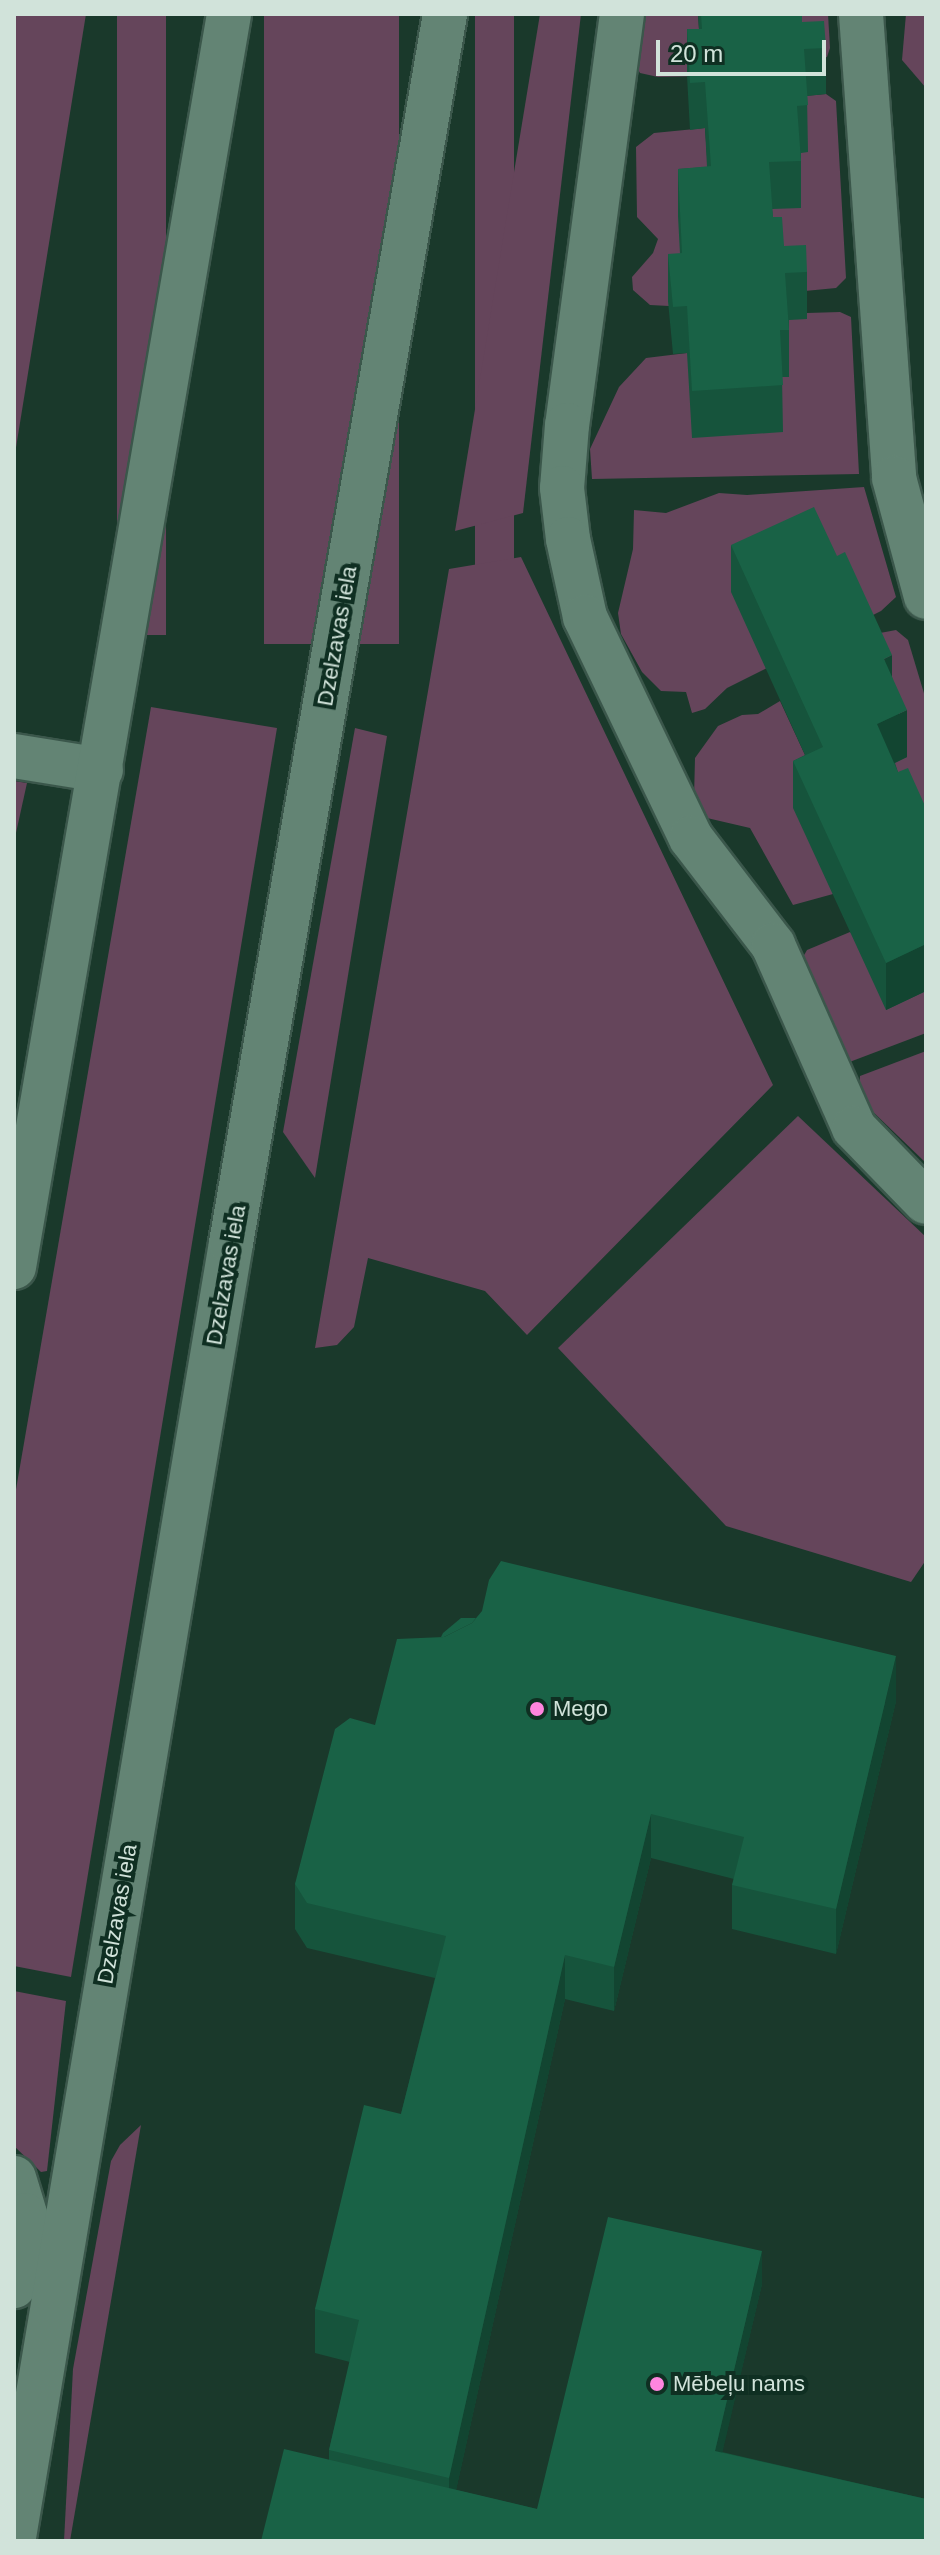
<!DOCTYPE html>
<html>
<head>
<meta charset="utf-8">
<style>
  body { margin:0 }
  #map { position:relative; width:940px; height:2555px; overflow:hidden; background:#1a392b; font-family:Arial,sans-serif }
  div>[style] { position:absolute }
  .green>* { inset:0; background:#65455b; transform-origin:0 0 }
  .roads { filter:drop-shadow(2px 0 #3b574b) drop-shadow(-2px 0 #3b574b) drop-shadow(0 2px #3b574b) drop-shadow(0 -2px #3b574b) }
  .minor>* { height:44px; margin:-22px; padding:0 22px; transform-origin:22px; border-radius:22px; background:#638474 }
  .secondary>* { height:44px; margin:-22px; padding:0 22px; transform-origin:22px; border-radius:22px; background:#638474 }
  .wall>* { inset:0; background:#16543c }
  .shaded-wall>* { inset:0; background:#124531 }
  .building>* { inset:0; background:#196246 }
  .dots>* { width:22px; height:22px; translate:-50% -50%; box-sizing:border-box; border:4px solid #0f2f22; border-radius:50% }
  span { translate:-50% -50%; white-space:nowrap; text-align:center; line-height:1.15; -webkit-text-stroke:8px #0f2f22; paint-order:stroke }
  .street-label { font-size:22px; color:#d1e3da }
  .poi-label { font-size:22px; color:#d1e3da }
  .left { translate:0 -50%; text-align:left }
  .frame { position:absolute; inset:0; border:16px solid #d1e3da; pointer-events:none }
  .scale { position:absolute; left:656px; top:40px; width:170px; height:36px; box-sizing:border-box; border:4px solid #d1e3da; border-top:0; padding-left:10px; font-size:24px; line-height:28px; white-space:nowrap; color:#d1e3da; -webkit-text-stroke:6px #0f2f22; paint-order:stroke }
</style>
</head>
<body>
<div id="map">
  <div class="green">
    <div style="clip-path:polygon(14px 14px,86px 14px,14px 460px)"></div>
    <div style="left:117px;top:14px;width:49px;height:621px"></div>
    <div style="left:264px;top:14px;width:135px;height:630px"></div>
    <div style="left:475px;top:14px;width:39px;height:685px"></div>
    <div style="clip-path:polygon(540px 14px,581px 14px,523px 513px,455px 531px)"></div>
    <div style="clip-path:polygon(637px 14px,698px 14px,702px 76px,658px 77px,640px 73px,636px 66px)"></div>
    <div style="clip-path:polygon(789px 14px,828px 14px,830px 48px,827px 57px,802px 63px)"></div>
    <div style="clip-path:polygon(906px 14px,926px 14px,926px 88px,902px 60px)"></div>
    <div style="clip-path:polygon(826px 94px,836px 101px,846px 278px,836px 288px,784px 293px,769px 209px,797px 153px,804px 96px)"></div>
    <div style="clip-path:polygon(705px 128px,711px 213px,682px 300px,669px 306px,650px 305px,633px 290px,632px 277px,653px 253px,658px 239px,637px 217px,636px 147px,654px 133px)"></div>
    <div style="clip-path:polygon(840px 312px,851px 317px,859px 474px,592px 479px,590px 449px,619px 387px,646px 358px,687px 353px,789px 377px,785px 320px,807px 313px)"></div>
    <div style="clip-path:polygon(864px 487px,896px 597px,881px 611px,727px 688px,705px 709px,692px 713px,686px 692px,661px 691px,642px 672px,621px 634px,618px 613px,633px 549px,634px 510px,666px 513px,719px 493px,747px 495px)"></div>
    <div style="clip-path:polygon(521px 557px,773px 1085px,527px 1335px,485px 1291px,368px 1258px,354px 1327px,337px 1345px,315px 1348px,449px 569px)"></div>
    <div style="clip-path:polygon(896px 630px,908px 640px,926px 700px,926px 832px,898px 818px,880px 633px)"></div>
    <div style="clip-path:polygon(780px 701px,823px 794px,833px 894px,793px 905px,750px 828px,707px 818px,694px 798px,695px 758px,718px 726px,742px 715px,758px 714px)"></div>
    <div style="clip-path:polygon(151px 707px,277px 728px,71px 1977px,14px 1966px,14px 1501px)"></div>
    <div style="clip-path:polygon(355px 728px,387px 736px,315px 1178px,283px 1132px)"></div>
    <div style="clip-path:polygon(14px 781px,27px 783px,14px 842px)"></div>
    <div style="clip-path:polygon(850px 932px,926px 991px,926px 1033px,839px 1066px,799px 964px,807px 950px)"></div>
    <div style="clip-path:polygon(926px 1051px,926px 1163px,870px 1109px,859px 1092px,860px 1076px)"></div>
    <div style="clip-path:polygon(798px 1116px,926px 1237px,926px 1560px,911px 1582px,726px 1526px,558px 1348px)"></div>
    <div style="clip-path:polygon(14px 1991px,66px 2001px,47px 2171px,41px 2172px,14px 2146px)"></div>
    <div style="clip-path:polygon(141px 2125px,70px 2541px,64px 2541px,73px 2369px,111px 2161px,120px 2145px)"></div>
  </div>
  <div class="roads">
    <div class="minor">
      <div style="left:622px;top:14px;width:415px;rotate:97.6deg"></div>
      <div style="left:567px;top:425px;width:63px;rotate:94.5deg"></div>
      <div style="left:562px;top:488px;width:51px;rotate:83.3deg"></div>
      <div style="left:568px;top:539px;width:80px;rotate:77.7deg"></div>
      <div style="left:585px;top:617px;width:245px;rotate:64.4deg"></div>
      <div style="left:691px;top:838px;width:135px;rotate:52.5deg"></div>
      <div style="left:773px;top:945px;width:200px;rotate:66.1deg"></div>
      <div style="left:854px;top:1128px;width:103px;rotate:45.8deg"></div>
      <div style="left:861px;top:14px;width:465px;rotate:85.9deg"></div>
      <div style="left:894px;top:478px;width:123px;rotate:74.9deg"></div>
      <div style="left:14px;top:756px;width:88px;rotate:9.1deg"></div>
    </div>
    <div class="secondary">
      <div style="left:14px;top:1267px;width:1271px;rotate:-80.26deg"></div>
      <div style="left:14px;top:2178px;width:39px;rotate:73deg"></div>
      <div style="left:25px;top:2215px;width:72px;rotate:98.8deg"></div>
      <div style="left:14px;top:2537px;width:1312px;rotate:-80.48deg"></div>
      <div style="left:231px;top:1243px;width:1247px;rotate:-80.12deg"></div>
    </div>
  </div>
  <div class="wall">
    <div style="clip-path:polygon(698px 14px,802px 14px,802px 22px,826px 48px,826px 94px,807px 96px,808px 152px,801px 153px,801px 208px,772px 209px,773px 217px,784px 246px,807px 272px,807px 319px,789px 320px,789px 377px,782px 377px,783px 432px,692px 438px,687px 353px,673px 354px,668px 301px,668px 254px,680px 254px,678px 216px,678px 169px,707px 167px,705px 128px,690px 130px,687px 76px,687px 29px,699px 29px)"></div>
    <div style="clip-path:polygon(731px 545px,892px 677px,907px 757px,895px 763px,898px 772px,926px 808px,926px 991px,886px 1010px,793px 808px,793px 761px,805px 755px,731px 592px)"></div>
    <div style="clip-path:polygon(896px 1701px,836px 1954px,732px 1929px,732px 1885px,734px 1879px,651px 1858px,614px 2011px,565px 1999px,456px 2490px,537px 2509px,762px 2284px,722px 2452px,926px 2499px,261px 2541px,329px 2460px,329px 2450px,350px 2362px,315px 2353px,315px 2309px,401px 2114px,435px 1978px,307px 1948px,295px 1929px,295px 1884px,375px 1725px)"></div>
  </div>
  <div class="shaded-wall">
    <div style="clip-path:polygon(892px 655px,892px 702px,884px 659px)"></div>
    <div style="clip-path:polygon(907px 710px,907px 757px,877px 771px,877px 724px)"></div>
    <div style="clip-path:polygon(926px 944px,926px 991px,886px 1010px,886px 963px)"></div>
    <div style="clip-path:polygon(896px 1656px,896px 1701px,836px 1954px,836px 1909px)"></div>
    <div style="clip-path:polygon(651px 1814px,651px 1858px,614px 2011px,614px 1967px)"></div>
    <div style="clip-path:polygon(565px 1955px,565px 1999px,449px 2522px,449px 2478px)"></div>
    <div style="clip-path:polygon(762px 2251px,762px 2284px,715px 2484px,715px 2451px)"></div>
  </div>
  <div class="building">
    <div style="clip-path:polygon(701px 14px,802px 14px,802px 22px,824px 21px,826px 48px,804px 49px,808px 105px,797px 106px,801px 161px,769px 162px,773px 217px,782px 217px,784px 246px,806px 245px,807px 272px,785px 273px,789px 330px,780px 330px,783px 385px,692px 391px,687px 306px,673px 307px,668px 254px,682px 253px,678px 169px,711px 166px,705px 82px,690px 83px,687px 29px,702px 29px)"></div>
    <div style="clip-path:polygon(814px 507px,837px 556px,845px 552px,892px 655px,884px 659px,907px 710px,877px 724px,898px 772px,908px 768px,926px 808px,926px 944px,886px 963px,793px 761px,823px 747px,731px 545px)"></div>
    <div style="clip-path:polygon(501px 1561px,896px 1656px,836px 1909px,732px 1885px,744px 1837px,651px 1814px,614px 1967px,565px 1955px,449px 2478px,329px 2450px,359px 2320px,315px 2309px,364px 2105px,401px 2114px,446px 1936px,307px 1903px,295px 1884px,335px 1729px,350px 1718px,375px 1725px,397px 1639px,444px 1637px,472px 1623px,482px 1611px,489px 1580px)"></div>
    <div style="clip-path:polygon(461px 1618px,476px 1618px,472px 1623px,444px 1637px,441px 1637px,443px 1633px)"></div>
    <div style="clip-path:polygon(608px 2217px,762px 2251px,715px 2451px,926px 2499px,926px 2541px,261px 2541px,284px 2449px,537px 2509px)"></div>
  </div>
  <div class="dots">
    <div style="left:537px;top:1709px;background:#ff85de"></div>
    <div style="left:657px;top:2384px;background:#ff85de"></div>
  </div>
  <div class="street-label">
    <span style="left:337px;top:636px;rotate:-80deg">Dzelzavas iela</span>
    <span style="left:226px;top:1275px;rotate:-80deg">Dzelzavas iela</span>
    <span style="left:117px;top:1914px;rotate:-80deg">Dzelzavas iela</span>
  </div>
  <div class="poi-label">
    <span class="left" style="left:553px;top:1709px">Mego</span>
    <span class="left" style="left:673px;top:2384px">Mēbeļu nams</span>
  </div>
  <div class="frame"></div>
  <div class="scale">20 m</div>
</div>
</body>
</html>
